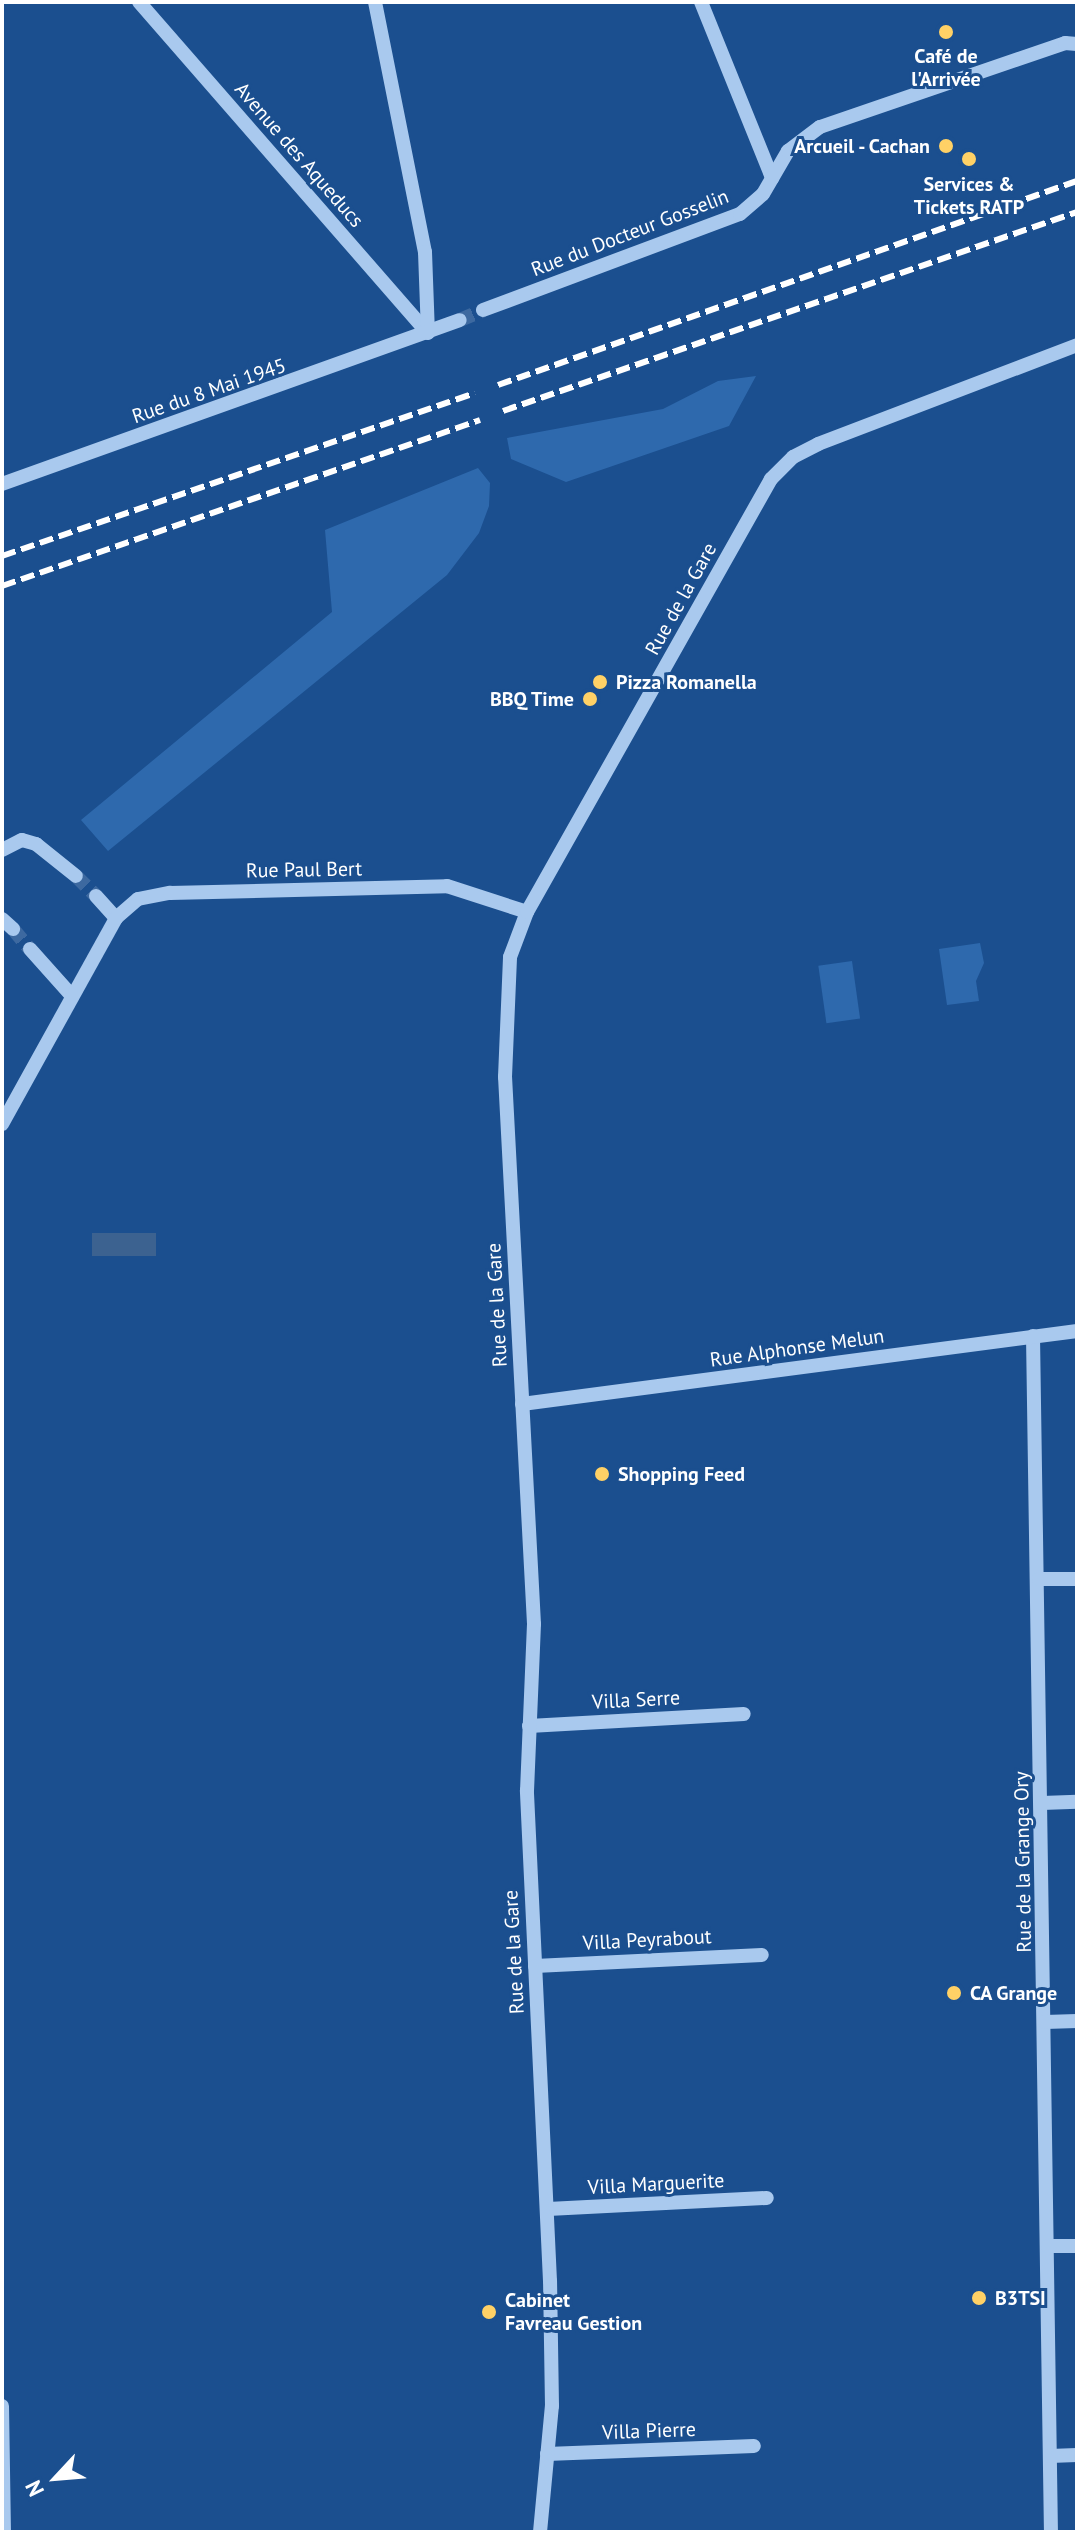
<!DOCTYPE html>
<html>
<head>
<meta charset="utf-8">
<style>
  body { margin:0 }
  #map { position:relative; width:1079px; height:2534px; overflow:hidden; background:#1b4f8f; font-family:"PT Sans",sans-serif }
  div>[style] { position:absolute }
  .green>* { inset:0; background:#2e69ad; transform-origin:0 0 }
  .water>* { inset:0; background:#3c6290; transform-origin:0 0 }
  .minor-tunnel>* { height:14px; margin-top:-7px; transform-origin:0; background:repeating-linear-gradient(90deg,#3d69a0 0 14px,transparent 0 21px) }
  .minor>* { height:14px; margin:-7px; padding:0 7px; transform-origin:7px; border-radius:7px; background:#a9c9ee }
  .rail>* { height:6px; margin-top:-3px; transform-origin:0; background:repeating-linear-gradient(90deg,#fff 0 14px,transparent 0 20px) }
  .dots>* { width:22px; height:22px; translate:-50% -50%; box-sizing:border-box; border:4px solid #1b4f8f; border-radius:50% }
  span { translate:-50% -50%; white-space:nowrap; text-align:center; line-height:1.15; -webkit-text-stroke:6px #1b4f8f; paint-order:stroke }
  .poi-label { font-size:20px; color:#fff; font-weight:700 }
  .right { translate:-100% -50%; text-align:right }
  .left { translate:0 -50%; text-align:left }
  .street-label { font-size:20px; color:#fff }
  .frame { position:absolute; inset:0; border:4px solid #fff; pointer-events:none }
  .north { position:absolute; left:16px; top:2438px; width:80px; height:80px; -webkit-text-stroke:6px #1b4f8f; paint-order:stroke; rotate:244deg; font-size:22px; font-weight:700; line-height:32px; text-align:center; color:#fff }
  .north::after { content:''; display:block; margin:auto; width:28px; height:36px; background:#fff; clip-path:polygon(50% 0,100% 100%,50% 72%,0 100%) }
</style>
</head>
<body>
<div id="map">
  <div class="green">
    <div style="clip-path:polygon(756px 376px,729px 426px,566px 482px,511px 459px,507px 438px,663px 409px,718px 381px)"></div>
    <div style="clip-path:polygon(478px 468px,490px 483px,489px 506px,479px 533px,447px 575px,108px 851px,81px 820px,332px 612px,325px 530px)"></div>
    <div style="clip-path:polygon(980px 943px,984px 963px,976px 981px,979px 1001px,947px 1005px,939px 949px)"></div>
    <div style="left:852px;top:961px;width:58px;height:34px;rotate:82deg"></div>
  </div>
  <div class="water">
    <div style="left:92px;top:1233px;width:64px;height:23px"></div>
  </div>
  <div class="minor-tunnel">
    <div style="left:460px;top:320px;width:25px;rotate:-23deg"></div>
    <div style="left:76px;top:876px;width:28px;rotate:45deg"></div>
    <div style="left:13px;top:929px;width:26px;rotate:50deg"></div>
  </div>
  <div class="minor">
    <div style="left:139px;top:2px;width:439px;rotate:48.9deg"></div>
    <div style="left:375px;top:2px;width:255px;rotate:78.7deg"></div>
    <div style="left:425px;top:252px;width:81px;rotate:87.9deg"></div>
    <div style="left:701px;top:2px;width:190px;rotate:68deg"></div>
    <div style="left:483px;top:310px;width:274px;rotate:-20.5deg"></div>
    <div style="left:740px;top:214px;width:30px;rotate:-41deg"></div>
    <div style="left:763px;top:194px;width:50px;rotate:-59.8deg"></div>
    <div style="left:788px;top:151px;width:40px;rotate:-37deg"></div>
    <div style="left:820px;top:127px;width:259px;rotate:-18.9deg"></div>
    <div style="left:1065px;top:43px;width:12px;rotate:5deg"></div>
    <div style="left:2px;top:484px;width:486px;rotate:-19.7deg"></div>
    <div style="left:2px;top:850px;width:22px;rotate:-27deg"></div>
    <div style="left:22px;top:840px;width:15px;rotate:16deg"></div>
    <div style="left:36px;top:844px;width:51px;rotate:38.7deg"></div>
    <div style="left:96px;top:896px;width:30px;rotate:48deg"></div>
    <div style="left:2px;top:919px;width:15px;rotate:42deg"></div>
    <div style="left:30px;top:949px;width:63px;rotate:48.2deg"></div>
    <div style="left:2px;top:1124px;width:235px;rotate:-61deg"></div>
    <div style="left:116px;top:918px;width:29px;rotate:-41deg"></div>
    <div style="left:138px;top:899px;width:33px;rotate:-11deg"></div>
    <div style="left:170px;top:893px;width:277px;rotate:-1.4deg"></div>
    <div style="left:447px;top:886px;width:84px;rotate:18deg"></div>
    <div style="left:1033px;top:1336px;width:1196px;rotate:89.14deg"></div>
    <div style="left:522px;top:1404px;width:560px;rotate:-7.49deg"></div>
    <div style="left:1039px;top:1579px;width:38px"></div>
    <div style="left:529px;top:1726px;width:215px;rotate:-3.2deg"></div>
    <div style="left:1042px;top:1803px;width:35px;rotate:-2deg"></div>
    <div style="left:535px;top:1966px;width:227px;rotate:-2.8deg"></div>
    <div style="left:1045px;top:2022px;width:32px;rotate:-2deg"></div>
    <div style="left:548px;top:2209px;width:219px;rotate:-2.9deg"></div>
    <div style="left:1048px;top:2246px;width:29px"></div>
    <div style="left:2px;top:2406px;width:126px;rotate:89.1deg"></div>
    <div style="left:547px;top:2454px;width:207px;rotate:-2.2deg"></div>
    <div style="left:1050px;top:2456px;width:27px;rotate:-2deg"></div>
    <div style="left:540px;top:2532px;width:127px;rotate:-84.6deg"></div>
    <div style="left:552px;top:2406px;width:125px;rotate:-90.9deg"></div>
    <div style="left:550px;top:2281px;width:491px;rotate:-92.7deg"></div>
    <div style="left:527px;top:1791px;width:167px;rotate:-87.6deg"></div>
    <div style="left:534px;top:1624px;width:548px;rotate:-93.03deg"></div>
    <div style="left:505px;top:1077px;width:120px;rotate:-87.6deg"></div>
    <div style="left:510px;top:957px;width:48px;rotate:-69.3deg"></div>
    <div style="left:527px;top:912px;width:497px;rotate:-60.6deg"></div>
    <div style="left:771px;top:479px;width:31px;rotate:-45deg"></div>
    <div style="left:793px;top:457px;width:28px;rotate:-27deg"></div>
    <div style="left:818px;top:444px;width:277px;rotate:-20.9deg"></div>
  </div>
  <div class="rail">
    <div style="left:498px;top:385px;width:614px;rotate:-19.41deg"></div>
    <div style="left:503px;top:411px;width:608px;rotate:-19.12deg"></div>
    <div style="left:2px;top:556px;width:500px;rotate:-19.01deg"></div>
    <div style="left:2px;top:586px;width:506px;rotate:-19.15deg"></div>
  </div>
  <div class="dots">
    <div style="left:946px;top:32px;background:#ffd166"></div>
    <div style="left:946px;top:146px;background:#ffd166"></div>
    <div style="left:969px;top:159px;background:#ffd166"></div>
    <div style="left:600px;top:682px;background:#ffd166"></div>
    <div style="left:590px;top:699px;background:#ffd166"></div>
    <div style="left:602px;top:1474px;background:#ffd166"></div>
    <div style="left:954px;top:1993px;background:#ffd166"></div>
    <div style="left:979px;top:2298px;background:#ffd166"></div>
    <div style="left:489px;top:2312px;background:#ffd166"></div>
  </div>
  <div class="poi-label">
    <span style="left:946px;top:68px">Café de<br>l'Arrivée</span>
    <span class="right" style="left:930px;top:146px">Arcueil - Cachan</span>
    <span style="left:969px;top:196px">Services &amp;<br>Tickets RATP</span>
    <span class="left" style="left:616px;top:682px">Pizza Romanella</span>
    <span class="right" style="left:574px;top:699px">BBQ Time</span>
    <span class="left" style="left:618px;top:1474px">Shopping Feed</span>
    <span class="left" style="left:970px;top:1993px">CA Grange</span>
    <span class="left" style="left:995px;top:2298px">B3TSI</span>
    <span class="left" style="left:505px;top:2312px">Cabinet<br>Favreau Gestion</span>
  </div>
  <div class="street-label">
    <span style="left:299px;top:155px;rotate:49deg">Avenue des Aqueducs</span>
    <span style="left:630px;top:233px;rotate:-21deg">Rue du Docteur Gosselin</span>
    <span style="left:209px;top:391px;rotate:-19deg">Rue du 8 Mai 1945</span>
    <span style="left:681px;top:599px;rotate:-61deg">Rue de la Gare</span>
    <span style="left:304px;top:870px;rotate:-1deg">Rue Paul Bert</span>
    <span style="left:497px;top:1305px;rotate:-93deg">Rue de la Gare</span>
    <span style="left:797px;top:1348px;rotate:-8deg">Rue Alphonse Melun</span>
    <span style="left:636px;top:1700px;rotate:-3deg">Villa Serre</span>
    <span style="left:1023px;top:1862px;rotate:-91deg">Rue de la Grange Ory</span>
    <span style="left:647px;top:1940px;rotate:-3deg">Villa Peyrabout</span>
    <span style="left:514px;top:1952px;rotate:-93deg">Rue de la Gare</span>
    <span style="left:656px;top:2184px;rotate:-3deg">Villa Marguerite</span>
    <span style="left:649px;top:2431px;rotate:-2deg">Villa Pierre</span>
  </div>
  <div class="frame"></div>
  <div class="north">N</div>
</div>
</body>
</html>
